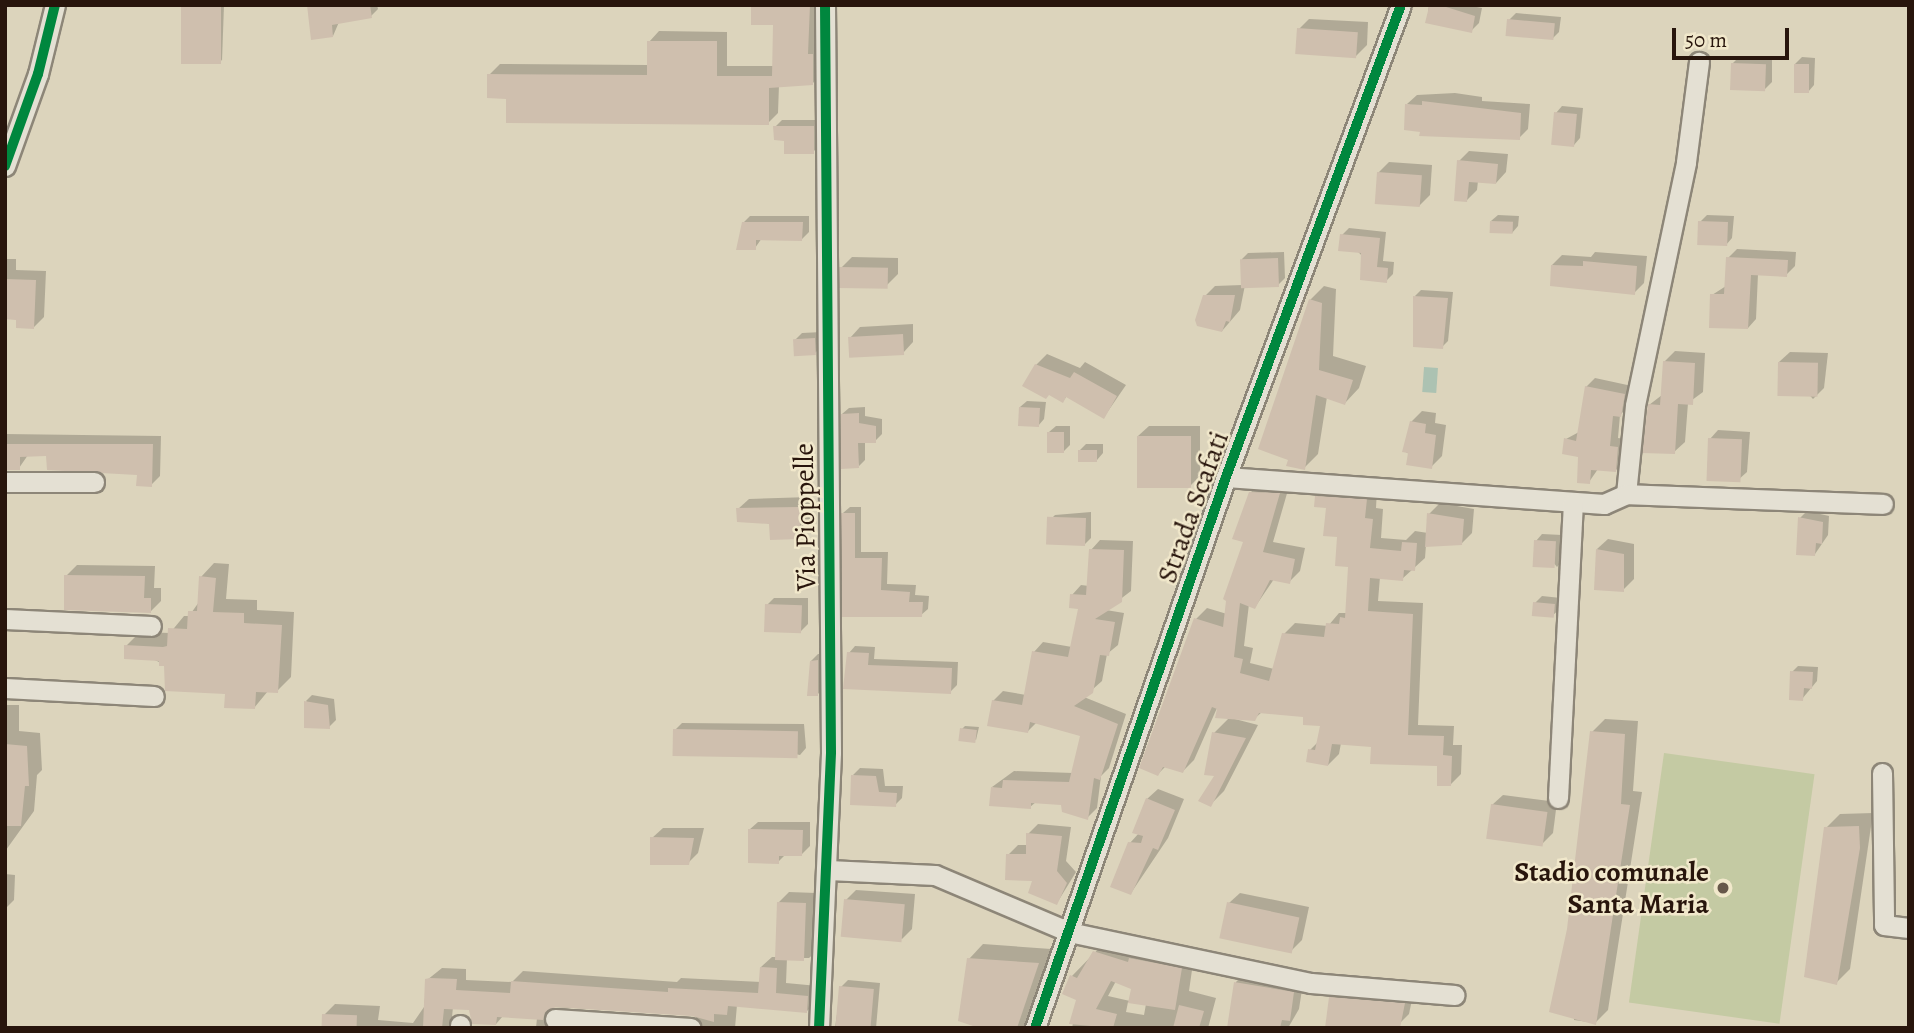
<!DOCTYPE html>
<html>
<head>
<meta charset="utf-8">
<style>
  body { margin:0 }
  #map { position:relative; width:1914px; height:1033px; overflow:hidden; background:#dcd4bc; font-family:Alegreya,serif }
  div>[style] { position:absolute }
  .green>* { inset:0; background:#c4caa3; transform-origin:0 0 }
  .water>* { inset:0; background:#acc2b2; transform-origin:0 0 }
  .shadow>* { inset:0; background:#0003 }
  .building>* { inset:0; background:#cfbfae; transform-origin:0 0 }
  .roads { filter:drop-shadow(2px 0 #8d8678) drop-shadow(-2px 0 #8d8678) drop-shadow(0 2px #8d8678) drop-shadow(0 -2px #8d8678) }
  .minor>* { height:19px; margin:-9.5px; padding:0 9.5px; transform-origin:9.5px; border-radius:9.5px; background:#e4e0d3 }
  .cycleway>* { height:10px; margin:-5px; padding:0 5px; transform-origin:5px; border-radius:5px; background:#00873e }
  .dots>* { width:19px; height:19px; translate:-50% -50%; box-sizing:border-box; border:4px solid #f1e8cb; border-radius:50% }
  span { translate:-50% -50%; white-space:nowrap; text-align:center; line-height:1.15; -webkit-text-stroke:5px #f1e8cb; paint-order:stroke }
  .street-label { font-size:28px; color:#28150c }
  .poi-label { font-size:28px; color:#28150c; font-weight:700 }
  .right { translate:-100% -50%; text-align:right }
  .frame { position:absolute; inset:0; border:7px solid #28150c; pointer-events:none }
  .scale { position:absolute; left:1672px; top:28px; width:117px; height:32px; box-sizing:border-box; border:4px solid #28150c; border-top:0; padding-left:9px; font-size:21px; line-height:24px; white-space:nowrap; color:#28150c; -webkit-text-stroke:5px #f1e8cb; paint-order:stroke }
</style>
</head>
<body>
<div id="map">
  <div class="green">
    <div style="left:1664px;top:753px;width:152px;height:252px;rotate:8deg"></div>
  </div>
  <div class="water">
    <div style="left:1424px;top:367px;width:14px;height:25px;rotate:4deg"></div>
  </div>
  <div class="shadow">
    <div style="clip-path:polygon(183px 5px,224px 5px,222px 61px)"></div>
    <div style="clip-path:polygon(309px 5px,377px 5px,378px 9px,371px 16px,339px 22px,333px 36px)"></div>
    <div style="clip-path:polygon(755px 5px,820px 5px,823px 72px,813px 83px,779px 85px,778px 113px,768px 123px,508px 97px,489px 75px,500px 64px,648px 65px,649px 42px,659px 31px,727px 32px,727px 66px,774px 66px,774px 23px)"></div>
    <div style="clip-path:polygon(1429px 5px,1466px 5px,1482px 8px,1479px 23px,1471px 31px,1427px 22px)"></div>
    <div style="clip-path:polygon(1516px 13px,1561px 17px,1559px 32px,1553px 38px,1509px 20px)"></div>
    <div style="clip-path:polygon(1309px 19px,1368px 22px,1367px 45px,1356px 56px,1299px 29px)"></div>
    <div style="clip-path:polygon(1739px 57px,1772px 58px,1772px 82px,1765px 89px,1732px 64px)"></div>
    <div style="clip-path:polygon(1802px 57px,1815px 58px,1814px 85px,1808px 92px,1795px 64px)"></div>
    <div style="clip-path:polygon(1455px 93px,1482px 97px,1482px 101px,1530px 104px,1528px 129px,1519px 138px,1407px 104px,1417px 95px)"></div>
    <div style="clip-path:polygon(1562px 106px,1583px 108px,1580px 138px,1574px 145px,1556px 113px)"></div>
    <div style="clip-path:polygon(782px 120px,820px 120px,820px 145px,813px 152px,775px 127px)"></div>
    <div style="clip-path:polygon(1469px 151px,1508px 154px,1506px 172px,1496px 183px,1478px 181px,1477px 190px,1467px 200px,1459px 161px)"></div>
    <div style="clip-path:polygon(1389px 162px,1432px 165px,1430px 195px,1419px 206px,1378px 173px)"></div>
    <div style="clip-path:polygon(1498px 215px,1519px 216px,1518px 226px,1512px 233px,1491px 221px)"></div>
    <div style="clip-path:polygon(1707px 215px,1734px 216px,1732px 238px,1726px 245px,1700px 222px)"></div>
    <div style="clip-path:polygon(750px 216px,809px 216px,809px 232px,802px 239px,762px 238px,755px 248px,743px 223px)"></div>
    <div style="clip-path:polygon(1349px 228px,1386px 232px,1383px 261px,1394px 262px,1393px 274px,1386px 281px,1342px 235px)"></div>
    <div style="clip-path:polygon(1737px 249px,1796px 252px,1795px 266px,1786px 275px,1758px 274px,1756px 319px,1748px 328px,1712px 295px,1726px 286px,1728px 258px)"></div>
    <div style="clip-path:polygon(1284px 252px,1285px 278px,1278px 285px,1245px 285px,1240px 310px,1222px 331px,1205px 296px,1215px 286px,1242px 285px,1242px 259px,1248px 253px)"></div>
    <div style="clip-path:polygon(1595px 252px,1647px 256px,1644px 283px,1634px 293px,1552px 265px,1562px 255px,1591px 257px)"></div>
    <div style="clip-path:polygon(852px 257px,898px 258px,898px 274px,887px 285px,841px 268px)"></div>
    <div style="clip-path:polygon(5px 259px,16px 259px,16px 270px,46px 271px,44px 317px,34px 327px,18px 318px,5px 317px)"></div>
    <div style="clip-path:polygon(1324px 286px,1336px 289px,1333px 356px,1366px 366px,1359px 388px,1345px 403px,1327px 397px,1318px 454px,1304px 468px,1310px 300px)"></div>
    <div style="clip-path:polygon(1421px 290px,1453px 292px,1448px 341px,1442px 347px,1415px 296px)"></div>
    <div style="clip-path:polygon(913px 324px,913px 342px,903px 353px,850px 338px,860px 327px)"></div>
    <div style="clip-path:polygon(822px 332px,822px 346px,815px 353px,795px 340px,802px 333px)"></div>
    <div style="clip-path:polygon(1675px 351px,1705px 353px,1703px 392px,1688px 403px,1685px 442px,1674px 452px,1649px 405px,1662px 395px,1664px 362px)"></div>
    <div style="clip-path:polygon(1790px 352px,1828px 353px,1824px 388px,1813px 399px,1779px 362px)"></div>
    <div style="clip-path:polygon(1047px 354px,1080px 368px,1085px 362px,1126px 385px,1104px 417px,1067px 396px,1063px 401px,1036px 365px)"></div>
    <div style="clip-path:polygon(1595px 378px,1632px 386px,1629px 406px,1620px 415px,1618px 438px,1626px 439px,1624px 462px,1615px 471px,1598px 469px,1589px 482px,1580px 456px,1566px 439px,1579px 432px,1586px 387px)"></div>
    <div style="clip-path:polygon(1027px 401px,1046px 402px,1044px 419px,1038px 426px,1020px 407px)"></div>
    <div style="clip-path:polygon(865px 407px,865px 416px,882px 419px,882px 434px,875px 441px,865px 441px,865px 460px,859px 466px,842px 414px,849px 408px)"></div>
    <div style="clip-path:polygon(1422px 411px,1436px 413px,1435px 423px,1446px 425px,1442px 456px,1431px 467px,1404px 451px,1411px 422px)"></div>
    <div style="clip-path:polygon(1056px 426px,1070px 426px,1070px 445px,1063px 452px,1049px 432px)"></div>
    <div style="clip-path:polygon(1149px 426px,1200px 426px,1200px 476px,1189px 487px,1138px 436px)"></div>
    <div style="clip-path:polygon(1718px 430px,1750px 432px,1747px 472px,1738px 480px,1710px 439px)"></div>
    <div style="clip-path:polygon(5px 434px,161px 436px,160px 476px,151px 485px,138px 473px,48px 454px,28px 455px,19px 468px,5px 470px)"></div>
    <div style="clip-path:polygon(1086px 444px,1103px 444px,1103px 453px,1097px 460px,1079px 451px)"></div>
    <div style="clip-path:polygon(1261px 482px,1290px 483px,1273px 542px,1305px 548px,1300px 571px,1289px 582px,1274px 579px,1255px 607px,1249px 604px,1244px 646px,1253px 648px,1250px 663px,1274px 669px,1284px 634px,1295px 623px,1328px 626px,1339px 613px,1347px 613px,1350px 566px,1328px 506px,1317px 496px,1328px 485px,1377px 489px,1376px 508px,1383px 509px,1381px 538px,1406px 540px,1415px 531px,1428px 533px,1429px 514px,1440px 503px,1474px 509px,1472px 533px,1462px 543px,1426px 545px,1425px 558px,1402px 579px,1380px 577px,1378px 601px,1423px 603px,1418px 725px,1454px 726px,1453px 745px,1462px 745px,1461px 774px,1450px 785px,1439px 764px,1373px 745px,1341px 743px,1339px 754px,1328px 765px,1310px 750px,1319px 741px,1322px 724px,1305px 715px,1262px 712px,1254px 719px,1231px 718px,1258px 725px,1224px 791px,1211px 804px,1217px 774px,1214px 733px,1229px 718px,1217px 708px,1194px 760px,1183px 771px,1166px 766px,1158px 774px,1142px 767px,1196px 619px,1207px 608px,1227px 614px,1245px 541px,1250px 493px)"></div>
    <div style="clip-path:polygon(810px 497px,810px 527px,799px 538px,738px 509px,749px 499px)"></div>
    <div style="clip-path:polygon(850px 507px,861px 507px,861px 552px,888px 552px,887px 584px,916px 585px,915px 595px,929px 596px,928px 609px,921px 615px,844px 615px,843px 513px)"></div>
    <div style="clip-path:polygon(1807px 511px,1829px 516px,1828px 535px,1815px 554px,1800px 518px)"></div>
    <div style="clip-path:polygon(1091px 512px,1091px 538px,1085px 544px,1049px 521px,1055px 515px)"></div>
    <div style="clip-path:polygon(1542px 534px,1562px 535px,1563px 560px,1557px 567px,1536px 541px)"></div>
    <div style="clip-path:polygon(1608px 539px,1634px 544px,1634px 579px,1623px 590px,1597px 549px)"></div>
    <div style="clip-path:polygon(1100px 540px,1133px 541px,1131px 591px,1106px 610px,1124px 613px,1118px 645px,1107px 654px,1102px 681px,1084px 697px,1126px 714px,1109px 768px,1101px 776px,1097px 808px,1087px 818px,1062px 803px,1036px 802px,1030px 807px,992px 787px,1014px 771px,1073px 773px,1083px 734px,1037px 722px,1028px 731px,993px 701px,1003px 691px,1026px 695px,1034px 652px,1043px 642px,1072px 647px,1080px 607px,1072px 595px,1081px 585px,1089px 586px,1091px 550px)"></div>
    <div style="clip-path:polygon(214px 563px,229px 564px,226px 599px,257px 600px,257px 610px,294px 612px,291px 677px,277px 691px,268px 691px,254px 708px,126px 646px,140px 632px,170px 633px,184px 616px,189px 616px,199px 602px,201px 577px)"></div>
    <div style="clip-path:polygon(77px 565px,155px 566px,154px 588px,161px 588px,161px 601px,151px 611px,66px 576px)"></div>
    <div style="clip-path:polygon(1542px 596px,1561px 598px,1560px 609px,1553px 615px,1535px 603px)"></div>
    <div style="clip-path:polygon(774px 598px,808px 598px,808px 624px,801px 631px,767px 605px)"></div>
    <div style="clip-path:polygon(855px 646px,875px 647px,874px 659px,958px 662px,957px 685px,950px 692px,845px 687px,849px 653px)"></div>
    <div style="clip-path:polygon(818px 654px,824px 654px,824px 687px,818px 694px,811px 661px)"></div>
    <div style="clip-path:polygon(1798px 666px,1818px 667px,1817px 681px,1802px 699px,1792px 672px)"></div>
    <div style="clip-path:polygon(312px 695px,334px 699px,336px 720px,329px 727px,306px 701px)"></div>
    <div style="clip-path:polygon(5px 705px,19px 705px,19px 731px,40px 733px,42px 770px,37px 775px,34px 811px,6px 850px)"></div>
    <div style="clip-path:polygon(1605px 719px,1638px 721px,1633px 791px,1642px 792px,1608px 1010px,1595px 1023px,1574px 1020px,1569px 929px,1592px 732px)"></div>
    <div style="clip-path:polygon(682px 723px,804px 724px,806px 748px,800px 755px,675px 730px)"></div>
    <div style="clip-path:polygon(965px 726px,979px 727px,976px 740px,962px 729px)"></div>
    <div style="clip-path:polygon(860px 768px,883px 769px,885px 786px,903px 786px,902px 798px,895px 805px,853px 775px)"></div>
    <div style="clip-path:polygon(1158px 789px,1184px 799px,1168px 838px,1131px 893px,1130px 843px,1139px 833px,1147px 799px)"></div>
    <div style="clip-path:polygon(1503px 795px,1557px 802px,1553px 833px,1543px 843px,1492px 805px)"></div>
    <div style="clip-path:polygon(1873px 813px,1850px 969px,1836px 983px,1826px 828px,1840px 814px)"></div>
    <div style="clip-path:polygon(758px 822px,810px 822px,810px 846px,802px 854px,786px 854px,778px 862px,749px 830px)"></div>
    <div style="clip-path:polygon(1038px 824px,1071px 827px,1066px 861px,1076px 872px,1057px 903px,1008px 855px,1018px 845px,1028px 845px,1028px 834px)"></div>
    <div style="clip-path:polygon(663px 828px,704px 828px,698px 853px,688px 863px,652px 838px)"></div>
    <div style="clip-path:polygon(5px 874px,15px 875px,14px 900px,7px 907px)"></div>
    <div style="clip-path:polygon(856px 890px,915px 894px,912px 929px,902px 939px,846px 900px)"></div>
    <div style="clip-path:polygon(789px 892px,816px 893px,820px 948px,809px 958px,787px 958px,786px 983px,818px 986px,817px 1001px,807px 1011px,737px 1005px,735px 1028px,704px 1028px,693px 1014px,553px 1007px,564px 1021px,624px 1028px,536px 1028px,537px 1018px,503px 1016px,496px 1024px,470px 1008px,453px 1007px,451px 1028px,324px 1028px,324px 1015px,335px 1004px,380px 1006px,378px 1020px,413px 1023px,424px 1007px,427px 980px,442px 968px,466px 969px,466px 980px,512px 982px,523px 971px,677px 982px,681px 978px,761px 982px,761px 967px,772px 957px,781px 957px,778px 903px)"></div>
    <div style="clip-path:polygon(1240px 893px,1309px 907px,1302px 940px,1291px 951px,1229px 903px)"></div>
    <div style="clip-path:polygon(evenodd,1108px 939px,1194px 956px,1189px 991px,1216px 998px,1208px 1028px,1072px 1028px,1078px 998px,1072px 976px,1108px 939px,1116px 981px,1133px 988px,1130px 1001px,1108px 996px,1116px 981px,1108px 939px,1128px 1002px,1146px 1004px,1144px 1015px,1126px 1012px,1128px 1002px)"></div>
    <div style="clip-path:polygon(983px 944px,1051px 949px,1025px 1028px,978px 1028px,969px 959px)"></div>
    <div style="clip-path:polygon(1245px 973px,1303px 983px,1299px 1009px,1288px 1028px,1229px 1028px,1236px 982px)"></div>
    <div style="clip-path:polygon(848px 980px,880px 983px,876px 1028px,835px 1028px,841px 987px)"></div>
    <div style="clip-path:polygon(1339px 988px,1413px 995px,1409px 1014px,1400px 1023px,1330px 998px)"></div>
  </div>
  <div class="building">
    <div style="left:181px;top:5px;width:40px;height:59px"></div>
    <div style="clip-path:polygon(307px 5px,370px 5px,372px 18px,332px 25px,333px 37px,311px 40px)"></div>
    <div style="clip-path:polygon(810px 5px,808px 54px,813px 54px,813px 85px,769px 88px,769px 125px,506px 123px,506px 99px,487px 98px,487px 74px,647px 75px,647px 41px,717px 41px,717px 76px,772px 76px,773px 25px,751px 25px,751px 7px)"></div>
    <div style="clip-path:polygon(1443px 6px,1475px 16px,1472px 33px,1425px 23px,1429px 7px)"></div>
    <div style="left:1507px;top:19px;width:48px;height:17px;rotate:5deg"></div>
    <div style="left:1297px;top:28px;width:61px;height:26px;rotate:4deg"></div>
    <div style="left:1731px;top:63px;width:35px;height:27px;rotate:2deg"></div>
    <div style="left:1794px;top:64px;width:15px;height:29px"></div>
    <div style="clip-path:polygon(1422px 101px,1521px 113px,1520px 140px,1419px 136px,1420px 132px,1404px 130px,1405px 104px,1422px 105px)"></div>
    <div style="left:1554px;top:112px;width:23px;height:33px;rotate:5deg"></div>
    <div style="clip-path:polygon(773px 126px,814px 126px,814px 154px,784px 154px,784px 141px,774px 140px)"></div>
    <div style="clip-path:polygon(1457px 160px,1498px 164px,1496px 184px,1469px 182px,1467px 202px,1454px 201px)"></div>
    <div style="left:1377px;top:172px;width:45px;height:32px;rotate:4deg"></div>
    <div style="left:1490px;top:221px;width:23px;height:12px;rotate:2deg"></div>
    <div style="left:1698px;top:221px;width:30px;height:24px;rotate:2deg"></div>
    <div style="clip-path:polygon(742px 222px,803px 222px,802px 241px,756px 240px,756px 250px,736px 250px)"></div>
    <div style="clip-path:polygon(1340px 234px,1380px 238px,1377px 267px,1388px 268px,1387px 283px,1360px 280px,1361px 253px,1338px 251px)"></div>
    <div style="clip-path:polygon(1726px 257px,1788px 260px,1787px 277px,1751px 275px,1748px 329px,1709px 328px,1710px 294px,1724px 294px)"></div>
    <div style="left:1278px;top:258px;width:29px;height:38px;rotate:88deg"></div>
    <div style="clip-path:polygon(1583px 261px,1637px 266px,1635px 295px,1550px 286px,1551px 265px,1583px 266px)"></div>
    <div style="left:839px;top:267px;width:49px;height:21px;rotate:1deg"></div>
    <div style="clip-path:polygon(5px 279px,36px 280px,34px 329px,16px 328px,16px 320px,5px 319px)"></div>
    <div style="clip-path:polygon(1203px 295px,1235px 295px,1230px 322px,1226px 321px,1222px 332px,1197px 326px,1195px 320px)"></div>
    <div style="clip-path:polygon(1413px 296px,1448px 298px,1443px 349px,1413px 347px)"></div>
    <div style="clip-path:polygon(1309px 299px,1322px 303px,1319px 370px,1353px 380px,1345px 405px,1316px 395px,1305px 470px,1286px 466px,1288px 460px,1258px 449px)"></div>
    <div style="left:903px;top:334px;width:21px;height:55px;rotate:87deg"></div>
    <div style="left:815px;top:338px;width:17px;height:22px;rotate:87deg"></div>
    <div style="clip-path:polygon(1663px 361px,1695px 363px,1693px 405px,1678px 404px,1675px 454px,1642px 453px,1648px 404px,1660px 405px)"></div>
    <div style="left:1778px;top:362px;width:40px;height:34px;rotate:1deg"></div>
    <div style="clip-path:polygon(1035px 364px,1070px 378px,1074px 372px,1117px 396px,1104px 419px,1066px 397px,1063px 403px,1049px 395px,1046px 399px,1022px 386px)"></div>
    <div style="clip-path:polygon(1585px 386px,1625px 394px,1621px 417px,1613px 416px,1610px 446px,1618px 447px,1616px 472px,1591px 470px,1590px 484px,1577px 483px,1578px 457px,1562px 454px,1564px 438px,1576px 441px)"></div>
    <div style="left:1019px;top:407px;width:21px;height:19px;rotate:3deg"></div>
    <div style="clip-path:polygon(859px 413px,859px 423px,876px 426px,876px 443px,858px 443px,859px 468px,841px 469px,841px 414px)"></div>
    <div style="clip-path:polygon(1410px 421px,1426px 424px,1425px 433px,1436px 435px,1432px 469px,1406px 465px,1408px 453px,1402px 452px)"></div>
    <div style="left:1047px;top:432px;width:17px;height:21px"></div>
    <div style="left:1137px;top:436px;width:54px;height:52px"></div>
    <div style="left:1708px;top:438px;width:34px;height:43px;rotate:2deg"></div>
    <div style="clip-path:polygon(5px 444px,153px 444px,152px 487px,136px 486px,137px 475px,47px 470px,46px 456px,20px 457px,20px 470px,5px 470px)"></div>
    <div style="left:1078px;top:450px;width:19px;height:12px"></div>
    <div style="clip-path:polygon(1249px 492px,1280px 493px,1263px 552px,1295px 559px,1290px 584px,1270px 580px,1255px 609px,1240px 603px,1234px 657px,1243px 659px,1240px 673px,1269px 681px,1282px 633px,1324px 637px,1326px 623px,1339px 624px,1340px 617px,1345px 618px,1348px 567px,1335px 566px,1337px 537px,1323px 536px,1326px 508px,1314px 507px,1315px 496px,1367px 499px,1365px 518px,1373px 519px,1370px 548px,1401px 551px,1402px 542px,1417px 543px,1415px 571px,1404px 570px,1403px 581px,1370px 578px,1368px 611px,1413px 614px,1408px 735px,1444px 736px,1443px 755px,1452px 756px,1451px 786px,1437px 786px,1437px 766px,1370px 764px,1371px 747px,1332px 744px,1328px 766px,1306px 762px,1308px 749px,1315px 750px,1320px 726px,1303px 725px,1303px 717px,1259px 713px,1255px 721px,1215px 718px,1217px 709px,1212px 707px,1183px 773px,1163px 767px,1158px 776px,1139px 768px,1194px 618px,1223px 627px,1226px 601px,1223px 599px,1243px 542px,1232px 539px)"></div>
    <div style="clip-path:polygon(800px 507px,800px 539px,770px 540px,769px 524px,737px 522px,736px 508px)"></div>
    <div style="clip-path:polygon(841px 513px,855px 513px,855px 558px,882px 558px,881px 590px,910px 592px,909px 602px,923px 602px,922px 617px,842px 617px)"></div>
    <div style="clip-path:polygon(1427px 513px,1464px 519px,1462px 545px,1425px 547px)"></div>
    <div style="clip-path:polygon(1798px 517px,1823px 522px,1822px 544px,1816px 543px,1815px 556px,1796px 555px)"></div>
    <div style="left:1086px;top:518px;width:28px;height:39px;rotate:92deg"></div>
    <div style="left:1534px;top:540px;width:22px;height:27px;rotate:3deg"></div>
    <div style="clip-path:polygon(1089px 549px,1124px 550px,1122px 602px,1095px 619px,1115px 622px,1109px 656px,1100px 655px,1093px 693px,1074px 706px,1118px 724px,1100px 780px,1094px 778px,1088px 820px,1062px 812px,1061px 805px,1031px 803px,1031px 809px,989px 806px,991px 787px,1002px 788px,1003px 780px,1069px 782px,1080px 736px,1030px 722px,1028px 733px,987px 726px,992px 700px,1022px 705px,1032px 651px,1068px 657px,1078px 609px,1069px 608px,1070px 594px,1086px 595px)"></div>
    <div style="clip-path:polygon(1596px 549px,1624px 554px,1624px 592px,1594px 590px)"></div>
    <div style="clip-path:polygon(64px 575px,145px 576px,144px 598px,151px 598px,151px 613px,64px 610px)"></div>
    <div style="clip-path:polygon(199px 576px,216px 578px,213px 612px,244px 613px,244px 623px,282px 625px,278px 693px,256px 692px,255px 709px,224px 708px,225px 694px,165px 691px,164px 666px,159px 666px,159px 661px,124px 659px,124px 645px,163px 647px,167px 646px,168px 628px,187px 629px,188px 611px,197px 611px)"></div>
    <div style="left:1533px;top:602px;width:22px;height:14px;rotate:5deg"></div>
    <div style="left:765px;top:604px;width:37px;height:28px;rotate:2deg"></div>
    <div style="clip-path:polygon(847px 652px,869px 653px,868px 665px,952px 668px,951px 694px,843px 689px)"></div>
    <div style="clip-path:polygon(818px 660px,818px 696px,807px 696px,810px 661px)"></div>
    <div style="clip-path:polygon(1790px 671px,1813px 672px,1812px 689px,1804px 688px,1803px 701px,1789px 700px)"></div>
    <div style="clip-path:polygon(304px 701px,328px 705px,330px 729px,304px 728px)"></div>
    <div style="left:960px;top:728px;width:17px;height:13px;rotate:7deg"></div>
    <div style="left:673px;top:729px;width:125px;height:27px;rotate:1deg"></div>
    <div style="clip-path:polygon(1590px 731px,1625px 734px,1621px 804px,1630px 805px,1596px 1025px,1549px 1012px,1567px 929px)"></div>
    <div style="clip-path:polygon(1212px 732px,1246px 738px,1211px 807px,1198px 801px,1214px 776px,1204px 775px)"></div>
    <div style="clip-path:polygon(5px 744px,27px 746px,29px 786px,25px 786px,21px 826px,5px 826px)"></div>
    <div style="clip-path:polygon(851px 775px,876px 776px,879px 792px,897px 793px,896px 807px,850px 805px)"></div>
    <div style="clip-path:polygon(1146px 798px,1175px 810px,1158px 850px,1153px 848px,1131px 895px,1110px 887px,1128px 842px,1141px 843px,1143px 836px,1132px 833px)"></div>
    <div style="left:1491px;top:804px;width:57px;height:35px;rotate:8deg"></div>
    <div style="clip-path:polygon(1859px 826px,1860px 848px,1837px 985px,1804px 977px,1824px 827px)"></div>
    <div style="clip-path:polygon(748px 829px,803px 830px,802px 856px,779px 856px,779px 864px,748px 863px)"></div>
    <div style="clip-path:polygon(1026px 833px,1062px 836px,1057px 871px,1067px 883px,1057px 905px,1028px 893px,1032px 881px,1005px 880px,1006px 854px,1026px 854px)"></div>
    <div style="clip-path:polygon(650px 837px,694px 838px,689px 865px,650px 865px)"></div>
    <div style="left:844px;top:899px;width:61px;height:38px;rotate:5deg"></div>
    <div style="left:777px;top:902px;width:29px;height:58px;rotate:2deg"></div>
    <div style="left:1227px;top:902px;width:74px;height:37px;rotate:12deg"></div>
    <div style="clip-path:polygon(1093px 951px,1128px 962px,1129px 958px,1182px 968px,1175px 1010px,1128px 1003px,1131px 989px,1111px 981px,1096px 1009px,1117px 1014px,1113px 1028px,1069px 1024px,1076px 1000px,1062px 994px,1070px 975px,1077px 978px)"></div>
    <div style="clip-path:polygon(967px 958px,1039px 963px,1017px 1028px,979px 1028px,958px 1021px)"></div>
    <div style="clip-path:polygon(760px 967px,777px 968px,776px 993px,808px 996px,807px 1013px,728px 1006px,727px 1015px,714px 1014px,714px 1022px,692px 1016px,556px 1007px,545px 1012px,543px 1020px,497px 1017px,496px 1025px,472px 1024px,469px 1010px,444px 1009px,442px 1028px,423px 1028px,425px 979px,430px 978px,457px 979px,456px 990px,510px 993px,511px 981px,668px 992px,668px 988px,758px 993px)"></div>
    <div style="clip-path:polygon(1234px 982px,1294px 992px,1290px 1021px,1282px 1020px,1280px 1028px,1227px 1028px)"></div>
    <div style="left:839px;top:986px;width:35px;height:42px;rotate:5deg"></div>
    <div style="clip-path:polygon(1329px 997px,1405px 1003px,1400px 1028px,1325px 1028px)"></div>
    <div style="clip-path:polygon(1179px 1005px,1204px 1011px,1199px 1028px,1173px 1028px)"></div>
    <div style="left:322px;top:1014px;width:35px;height:14px;rotate:2deg"></div>
  </div>
  <div class="roads">
    <div class="minor">
      <div style="left:5px;top:166px;width:98px;rotate:-70.3deg"></div>
      <div style="left:38px;top:74px;width:71px;rotate:-76.2deg"></div>
      <div style="left:1226px;top:477px;width:379px;rotate:4.1deg"></div>
      <div style="left:1604px;top:504px;width:24px;rotate:-24deg"></div>
      <div style="left:1626px;top:494px;width:89px;rotate:-84.2deg"></div>
      <div style="left:1635px;top:405px;width:248px;rotate:-78.1deg"></div>
      <div style="left:1686px;top:162px;width:101px;rotate:-82.6deg"></div>
      <div style="left:5px;top:482px;width:89px"></div>
      <div style="left:1626px;top:494px;width:257px;rotate:2.2deg"></div>
      <div style="left:5px;top:619px;width:146px;rotate:2.7deg"></div>
      <div style="left:5px;top:688px;width:149px;rotate:3.1deg"></div>
      <div style="left:1882px;top:773px;width:152px;rotate:89.2deg"></div>
      <div style="left:1884px;top:925px;width:25px;rotate:7deg"></div>
      <div style="left:1558px;top:798px;width:296px;rotate:-87.1deg"></div>
      <div style="left:828px;top:870px;width:107px;rotate:2.7deg"></div>
      <div style="left:935px;top:875px;width:146px;rotate:23deg"></div>
      <div style="left:1069px;top:932px;width:247px;rotate:11.9deg"></div>
      <div style="left:1311px;top:983px;width:144px;rotate:4.8deg"></div>
      <div style="left:555px;top:1019px;width:136px;rotate:3.8deg"></div>
      <div style="left:460px;top:1028px;width:3px;rotate:-90deg"></div>
      <div style="left:819px;top:1028px;width:276px;rotate:-87.5deg"></div>
      <div style="left:831px;top:752px;width:747px;rotate:-90.46deg"></div>
      <div style="left:1035px;top:1028px;width:583px;rotate:-70.88deg"></div>
      <div style="left:1226px;top:477px;width:503px;rotate:-69.66deg"></div>
    </div>
  </div>
  <div class="cycleway">
    <div style="left:5px;top:166px;width:98px;rotate:-70.3deg"></div>
    <div style="left:38px;top:74px;width:71px;rotate:-76.2deg"></div>
    <div style="left:819px;top:1028px;width:276px;rotate:-87.5deg"></div>
    <div style="left:831px;top:752px;width:747px;rotate:-90.46deg"></div>
    <div style="left:1035px;top:1028px;width:583px;rotate:-70.88deg"></div>
    <div style="left:1226px;top:477px;width:503px;rotate:-69.66deg"></div>
  </div>
  <div class="dots">
    <div style="left:1723px;top:888px;background:#67584a"></div>
  </div>
  <div class="street-label">
    <span style="left:1193px;top:507px;rotate:-70deg">Strada Scafati</span>
    <span style="left:805px;top:517px;rotate:-91deg">Via Pioppelle</span>
  </div>
  <div class="poi-label">
    <span class="right" style="left:1709px;top:888px">Stadio comunale<br>Santa Maria</span>
  </div>
  <div class="frame"></div>
  <div class="scale">50 m</div>
</div>
</body>
</html>
